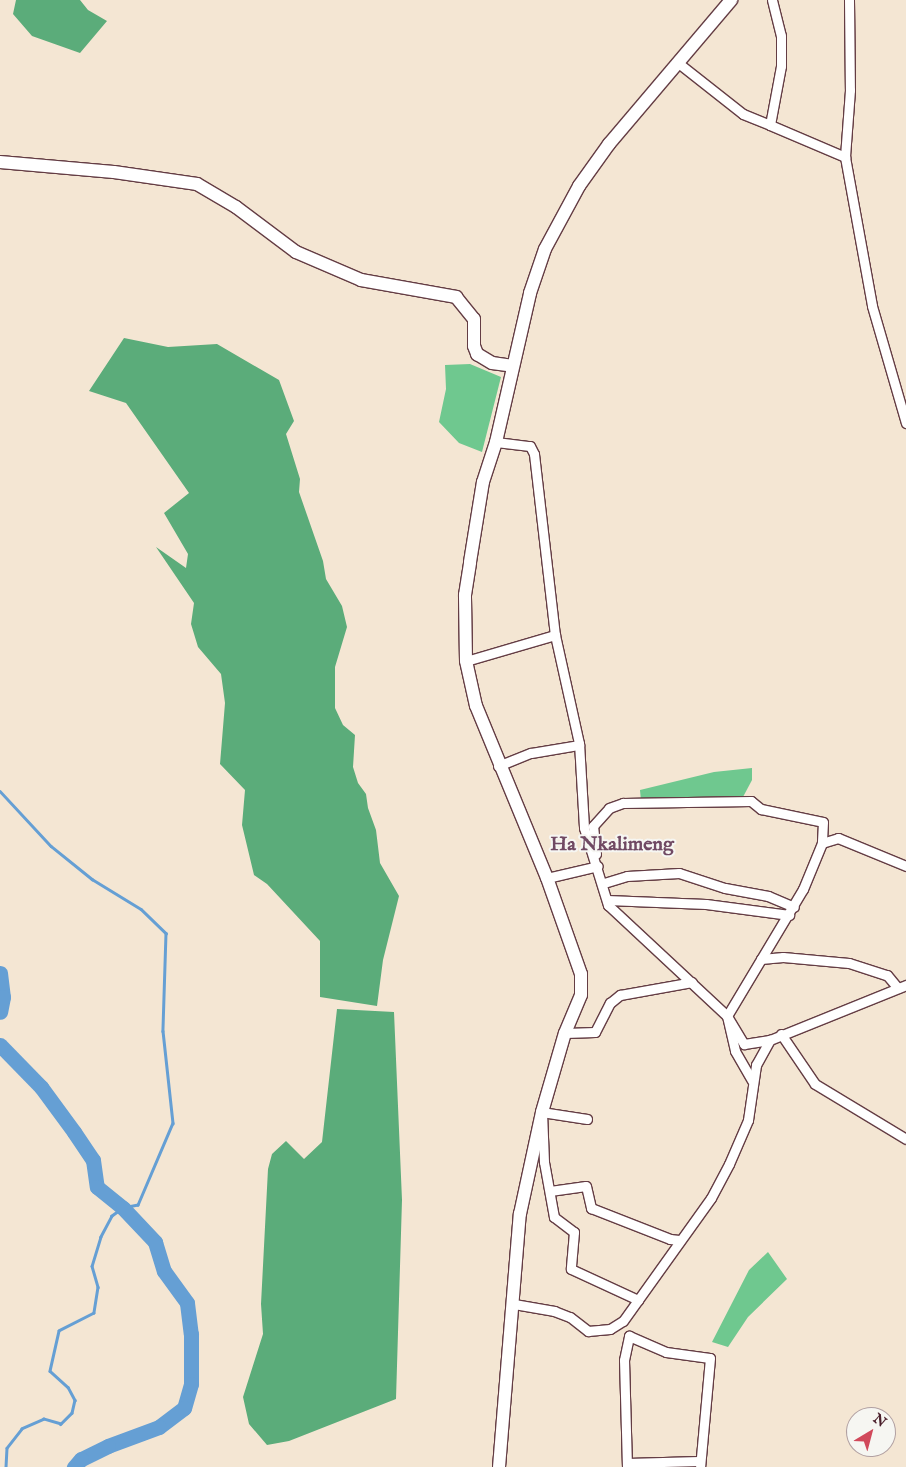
<!DOCTYPE html>
<html>
<head>
<meta charset="utf-8">
<style>
  body { margin:0 }
  #map { position:relative; width:906px; height:1467px; overflow:hidden; background:#f4e6d3; font-family:"IM FELL English",serif }
  div>[style] { position:absolute }
  .green>* { inset:0; background:#6fc88f }
  .forest>* { inset:0; background:#5bac7a }
  .stream>* { height:2.5px; margin:-1.25px; padding:0 1.25px; transform-origin:1.25px; border-radius:1.25px; background:#659fd4 }
  .river>* { height:15px; margin:-7.5px; padding:0 7.5px; transform-origin:7.5px; border-radius:7.5px; background:#659fd4 }
  .roads { filter:drop-shadow(1px 0 #643d44) drop-shadow(-1px 0 #643d44) drop-shadow(0 1px #643d44) drop-shadow(0 -1px #643d44) }
  .minor>* { height:9px; margin:-4.5px; padding:0 4.5px; transform-origin:4.5px; border-radius:4.5px; background:#fff }
  .secondary>* { height:12px; margin:-6px; padding:0 6px; transform-origin:6px; border-radius:6px; background:#fff }
  span { translate:-50% -50%; white-space:nowrap; text-align:center; line-height:1.15; -webkit-text-stroke:4px #f6f6f2; paint-order:stroke }
  .quarter-label { font-size:20px; color:#704963; font-weight:700 }
  .north { position:absolute; left:846px; top:1407px; width:50px; height:50px; box-sizing:border-box; background:#f6f6f2; border:1px solid #b1a0a2; border-radius:50%; rotate:37deg; font-size:14px; font-weight:700; line-height:20px; text-align:center; color:#4a1f2b }
  .north::after { content:''; display:block; margin:auto; width:18px; height:22px; background:#d1495b; clip-path:polygon(50% 0,100% 100%,50% 72%,0 100%) }
</style>
</head>
<body>
<div id="map">
  <div class="green">
    <div style="clip-path:polygon(470px 364px,501px 377px,482px 452px,459px 443px,439px 422px,446px 389px,445px 365px)"></div>
    <div style="clip-path:polygon(752px 768px,752px 780px,743px 797px,641px 801px,640px 790px,714px 772px)"></div>
    <div style="clip-path:polygon(768px 1252px,787px 1279px,748px 1317px,728px 1347px,712px 1342px,749px 1270px)"></div>
  </div>
  <div class="forest">
    <div style="clip-path:polygon(16px 0,80px 0,88px 10px,107px 21px,80px 53px,32px 36px,13px 14px)"></div>
    <div style="clip-path:polygon(124px 338px,168px 347px,217px 344px,279px 380px,294px 421px,286px 434px,300px 479px,299px 492px,323px 561px,326px 579px,342px 606px,347px 627px,335px 667px,335px 708px,343px 725px,355px 735px,353px 767px,358px 783px,366px 794px,368px 808px,376px 830px,380px 863px,399px 896px,383px 960px,377px 1006px,320px 997px,320px 941px,267px 884px,254px 875px,242px 825px,245px 790px,220px 764px,225px 703px,221px 674px,198px 647px,191px 624px,194px 603px,156px 547px,186px 568px,188px 554px,164px 513px,189px 493px,126px 403px,89px 391px)"></div>
    <div style="clip-path:polygon(337px 1009px,394px 1012px,402px 1200px,396px 1399px,289px 1441px,267px 1445px,249px 1424px,243px 1397px,263px 1334px,261px 1304px,268px 1169px,272px 1154px,286px 1141px,304px 1159px,322px 1142px)"></div>
  </div>
  <div class="stream">
    <div style="left:0;top:791px;width:75px;rotate:47.2deg"></div>
    <div style="left:51px;top:846px;width:53px;rotate:38.8deg"></div>
    <div style="left:92px;top:879px;width:57px;rotate:31.5deg"></div>
    <div style="left:141px;top:909px;width:35px;rotate:44deg"></div>
    <div style="left:166px;top:933px;width:98px;rotate:91.8deg"></div>
    <div style="left:163px;top:1031px;width:93px;rotate:83.8deg"></div>
    <div style="left:173px;top:1123px;width:89px;rotate:113.1deg"></div>
    <div style="left:138px;top:1205px;width:15px;rotate:169deg"></div>
    <div style="left:123px;top:1208px;width:14px;rotate:144deg"></div>
    <div style="left:112px;top:1216px;width:24px;rotate:118deg"></div>
    <div style="left:101px;top:1237px;width:30px;rotate:107deg"></div>
    <div style="left:92px;top:1266px;width:22px;rotate:74deg"></div>
    <div style="left:98px;top:1287px;width:26px;rotate:99deg"></div>
    <div style="left:94px;top:1313px;width:39px;rotate:153deg"></div>
    <div style="left:59px;top:1331px;width:41px;rotate:102.7deg"></div>
    <div style="left:50px;top:1371px;width:24px;rotate:42deg"></div>
    <div style="left:68px;top:1387px;width:15px;rotate:62deg"></div>
    <div style="left:75px;top:1400px;width:13px;rotate:103deg"></div>
    <div style="left:72px;top:1413px;width:16px;rotate:135deg"></div>
    <div style="left:61px;top:1424px;width:18px;rotate:-164deg"></div>
    <div style="left:44px;top:1419px;width:24px;rotate:156deg"></div>
    <div style="left:22px;top:1429px;width:24px;rotate:128deg"></div>
    <div style="left:7px;top:1448px;width:19px;rotate:93deg"></div>
  </div>
  <div class="river">
    <div style="left:0;top:973px;width:24px;rotate:83deg"></div>
    <div style="left:3px;top:997px;width:15px;rotate:101deg"></div>
    <div style="left:0;top:1045px;width:59px;rotate:45.7deg"></div>
    <div style="left:41px;top:1087px;width:56px;rotate:53.7deg"></div>
    <div style="left:74px;top:1132px;width:34px;rotate:56deg"></div>
    <div style="left:93px;top:1160px;width:27px;rotate:82deg"></div>
    <div style="left:97px;top:1187px;width:33px;rotate:39deg"></div>
    <div style="left:123px;top:1208px;width:47px;rotate:46.7deg"></div>
    <div style="left:155px;top:1242px;width:30px;rotate:73deg"></div>
    <div style="left:164px;top:1271px;width:39px;rotate:54deg"></div>
    <div style="left:187px;top:1303px;width:31px;rotate:83deg"></div>
    <div style="left:191px;top:1334px;width:50px;rotate:90deg"></div>
    <div style="left:191px;top:1384px;width:25px;rotate:106deg"></div>
    <div style="left:184px;top:1408px;width:31px;rotate:143deg"></div>
    <div style="left:159px;top:1427px;width:54px;rotate:159.6deg"></div>
    <div style="left:108px;top:1446px;width:30px;rotate:154deg"></div>
    <div style="left:81px;top:1459px;width:11px;rotate:131deg"></div>
  </div>
  <div class="roads">
    <div class="minor">
      <div style="left:772px;top:0;width:37px;rotate:76deg"></div>
      <div style="left:781px;top:36px;width:30px;rotate:90deg"></div>
      <div style="left:781px;top:66px;width:60px;rotate:100.6deg"></div>
      <div style="left:770px;top:125px;width:82px;rotate:23.1deg"></div>
      <div style="left:849px;top:0;width:90px;rotate:89.4deg"></div>
      <div style="left:850px;top:90px;width:67px;rotate:94.3deg"></div>
      <div style="left:845px;top:157px;width:151px;rotate:79.7deg"></div>
      <div style="left:872px;top:306px;width:122px;rotate:73.8deg"></div>
      <div style="left:677px;top:62px;width:84px;rotate:38.2deg"></div>
      <div style="left:743px;top:114px;width:29px;rotate:22deg"></div>
      <div style="left:496px;top:442px;width:34px;rotate:7deg"></div>
      <div style="left:530px;top:446px;width:9px;rotate:63deg"></div>
      <div style="left:534px;top:454px;width:182px;rotate:83.4deg"></div>
      <div style="left:466px;top:661px;width:93px;rotate:-16.3deg"></div>
      <div style="left:555px;top:635px;width:111px;rotate:77.5deg"></div>
      <div style="left:579px;top:743px;width:85px;rotate:86.6deg"></div>
      <div style="left:584px;top:828px;width:81px;rotate:72.7deg"></div>
      <div style="left:608px;top:905px;width:163px;rotate:43deg"></div>
      <div style="left:727px;top:1016px;width:36px;rotate:77deg"></div>
      <div style="left:735px;top:1051px;width:34px;rotate:60deg"></div>
      <div style="left:498px;top:766px;width:35px;rotate:-22deg"></div>
      <div style="left:531px;top:753px;width:49px;rotate:-9.5deg"></div>
      <div style="left:822px;top:843px;width:17px;rotate:-17deg"></div>
      <div style="left:838px;top:838px;width:74px;rotate:22.4deg"></div>
      <div style="left:596px;top:854px;width:28px;rotate:-96deg"></div>
      <div style="left:593px;top:826px;width:24px;rotate:-48deg"></div>
      <div style="left:609px;top:808px;width:15px;rotate:-20deg"></div>
      <div style="left:623px;top:803px;width:128px;rotate:-0.9deg"></div>
      <div style="left:751px;top:801px;width:13px;rotate:39deg"></div>
      <div style="left:761px;top:809px;width:63px;rotate:11.8deg"></div>
      <div style="left:823px;top:822px;width:21px;rotate:93deg"></div>
      <div style="left:822px;top:843px;width:50px;rotate:112.4deg"></div>
      <div style="left:803px;top:889px;width:148px;rotate:120.9deg"></div>
      <div style="left:727px;top:1016px;width:33px;rotate:59deg"></div>
      <div style="left:744px;top:1044px;width:26px;rotate:-9deg"></div>
      <div style="left:547px;top:878px;width:52px;rotate:-13.2deg"></div>
      <div style="left:604px;top:883px;width:24px;rotate:-17deg"></div>
      <div style="left:627px;top:876px;width:52px;rotate:-3.3deg"></div>
      <div style="left:679px;top:873px;width:48px;rotate:18.1deg"></div>
      <div style="left:725px;top:888px;width:44px;rotate:10.5deg"></div>
      <div style="left:768px;top:896px;width:28px;rotate:23deg"></div>
      <div style="left:607px;top:900px;width:99px;rotate:2.3deg"></div>
      <div style="left:706px;top:904px;width:84px;rotate:7.5deg"></div>
      <div style="left:761px;top:959px;width:22px;rotate:-5deg"></div>
      <div style="left:783px;top:957px;width:66px;rotate:5.2deg"></div>
      <div style="left:849px;top:963px;width:40px;rotate:18deg"></div>
      <div style="left:887px;top:975px;width:17px;rotate:50deg"></div>
      <div style="left:565px;top:1033px;width:30px;rotate:-2deg"></div>
      <div style="left:595px;top:1032px;width:33px;rotate:-63deg"></div>
      <div style="left:610px;top:1003px;width:13px;rotate:-39deg"></div>
      <div style="left:620px;top:995px;width:73px;rotate:-10.2deg"></div>
      <div style="left:781px;top:1034px;width:60px;rotate:55.8deg"></div>
      <div style="left:815px;top:1084px;width:106px;rotate:31.1deg"></div>
      <div style="left:587px;top:1119px;width:46px;rotate:-171.2deg"></div>
      <div style="left:542px;top:1112px;width:50px;rotate:87.7deg"></div>
      <div style="left:544px;top:1162px;width:56px;rotate:79.7deg"></div>
      <div style="left:554px;top:1217px;width:25px;rotate:37deg"></div>
      <div style="left:574px;top:1232px;width:37px;rotate:95deg"></div>
      <div style="left:571px;top:1269px;width:74px;rotate:24.8deg"></div>
      <div style="left:550px;top:1191px;width:36px;rotate:-8deg"></div>
      <div style="left:586px;top:1186px;width:23px;rotate:77deg"></div>
      <div style="left:591px;top:1208px;width:85px;rotate:21.4deg"></div>
      <div style="left:670px;top:1239px;width:9px;rotate:6deg"></div>
      <div style="left:514px;top:1304px;width:41px;rotate:9.9deg"></div>
      <div style="left:554px;top:1311px;width:17px;rotate:21deg"></div>
      <div style="left:570px;top:1317px;width:23px;rotate:38deg"></div>
      <div style="left:588px;top:1331px;width:22px;rotate:-5deg"></div>
      <div style="left:610px;top:1329px;width:15px;rotate:-32deg"></div>
      <div style="left:623px;top:1321px;width:151px;rotate:-54.4deg"></div>
      <div style="left:711px;top:1198px;width:38px;rotate:-62deg"></div>
      <div style="left:729px;top:1164px;width:48px;rotate:-66.6deg"></div>
      <div style="left:748px;top:1120px;width:56px;rotate:-81.7deg"></div>
      <div style="left:756px;top:1065px;width:29px;rotate:-61deg"></div>
      <div style="left:770px;top:1040px;width:147px;rotate:-22deg"></div>
      <div style="left:627px;top:1463px;width:72px;rotate:-1.6deg"></div>
      <div style="left:627px;top:1467px;width:107px;rotate:-91.6deg"></div>
      <div style="left:624px;top:1360px;width:25px;rotate:-78deg"></div>
      <div style="left:629px;top:1336px;width:40px;rotate:23.4deg"></div>
      <div style="left:666px;top:1352px;width:44px;rotate:7.8deg"></div>
      <div style="left:710px;top:1358px;width:109px;rotate:95.2deg"></div>
    </div>
    <div class="secondary">
      <div style="left:0;top:162px;width:114px;rotate:5deg"></div>
      <div style="left:114px;top:172px;width:84px;rotate:8.2deg"></div>
      <div style="left:197px;top:184px;width:45px;rotate:30.5deg"></div>
      <div style="left:236px;top:207px;width:75px;rotate:36.9deg"></div>
      <div style="left:296px;top:252px;width:71px;rotate:23.3deg"></div>
      <div style="left:361px;top:280px;width:97px;rotate:10.1deg"></div>
      <div style="left:456px;top:297px;width:28px;rotate:51deg"></div>
      <div style="left:474px;top:319px;width:27px;rotate:90deg"></div>
      <div style="left:474px;top:346px;width:9px;rotate:69deg"></div>
      <div style="left:477px;top:354px;width:17px;rotate:31deg"></div>
      <div style="left:492px;top:363px;width:21px;rotate:8deg"></div>
      <div style="left:499px;top:1467px;width:254px;rotate:-85.3deg"></div>
      <div style="left:520px;top:1214px;width:104px;rotate:-77.8deg"></div>
      <div style="left:542px;top:1112px;width:82px;rotate:-73.8deg"></div>
      <div style="left:565px;top:1033px;width:41px;rotate:-67.2deg"></div>
      <div style="left:581px;top:995px;width:21px;rotate:-90deg"></div>
      <div style="left:581px;top:974px;width:102px;rotate:-109.5deg"></div>
      <div style="left:547px;top:878px;width:186px;rotate:-112.4deg"></div>
      <div style="left:476px;top:706px;width:46px;rotate:-102.5deg"></div>
      <div style="left:466px;top:661px;width:66px;rotate:-90.9deg"></div>
      <div style="left:465px;top:595px;width:33px;rotate:-81deg"></div>
      <div style="left:470px;top:562px;width:81px;rotate:-80.8deg"></div>
      <div style="left:483px;top:482px;width:42px;rotate:-72deg"></div>
      <div style="left:496px;top:442px;width:153px;rotate:-77.1deg"></div>
      <div style="left:530px;top:293px;width:46px;rotate:-71.2deg"></div>
      <div style="left:545px;top:249px;width:72px;rotate:-61.6deg"></div>
      <div style="left:579px;top:186px;width:52px;rotate:-54.5deg"></div>
      <div style="left:609px;top:144px;width:189px;rotate:-49.7deg"></div>
    </div>
  </div>
  <div class="quarter-label">
    <span style="left:612px;top:844px">Ha Nkalimeng</span>
  </div>
  <div class="north">N</div>
</div>
</body>
</html>
